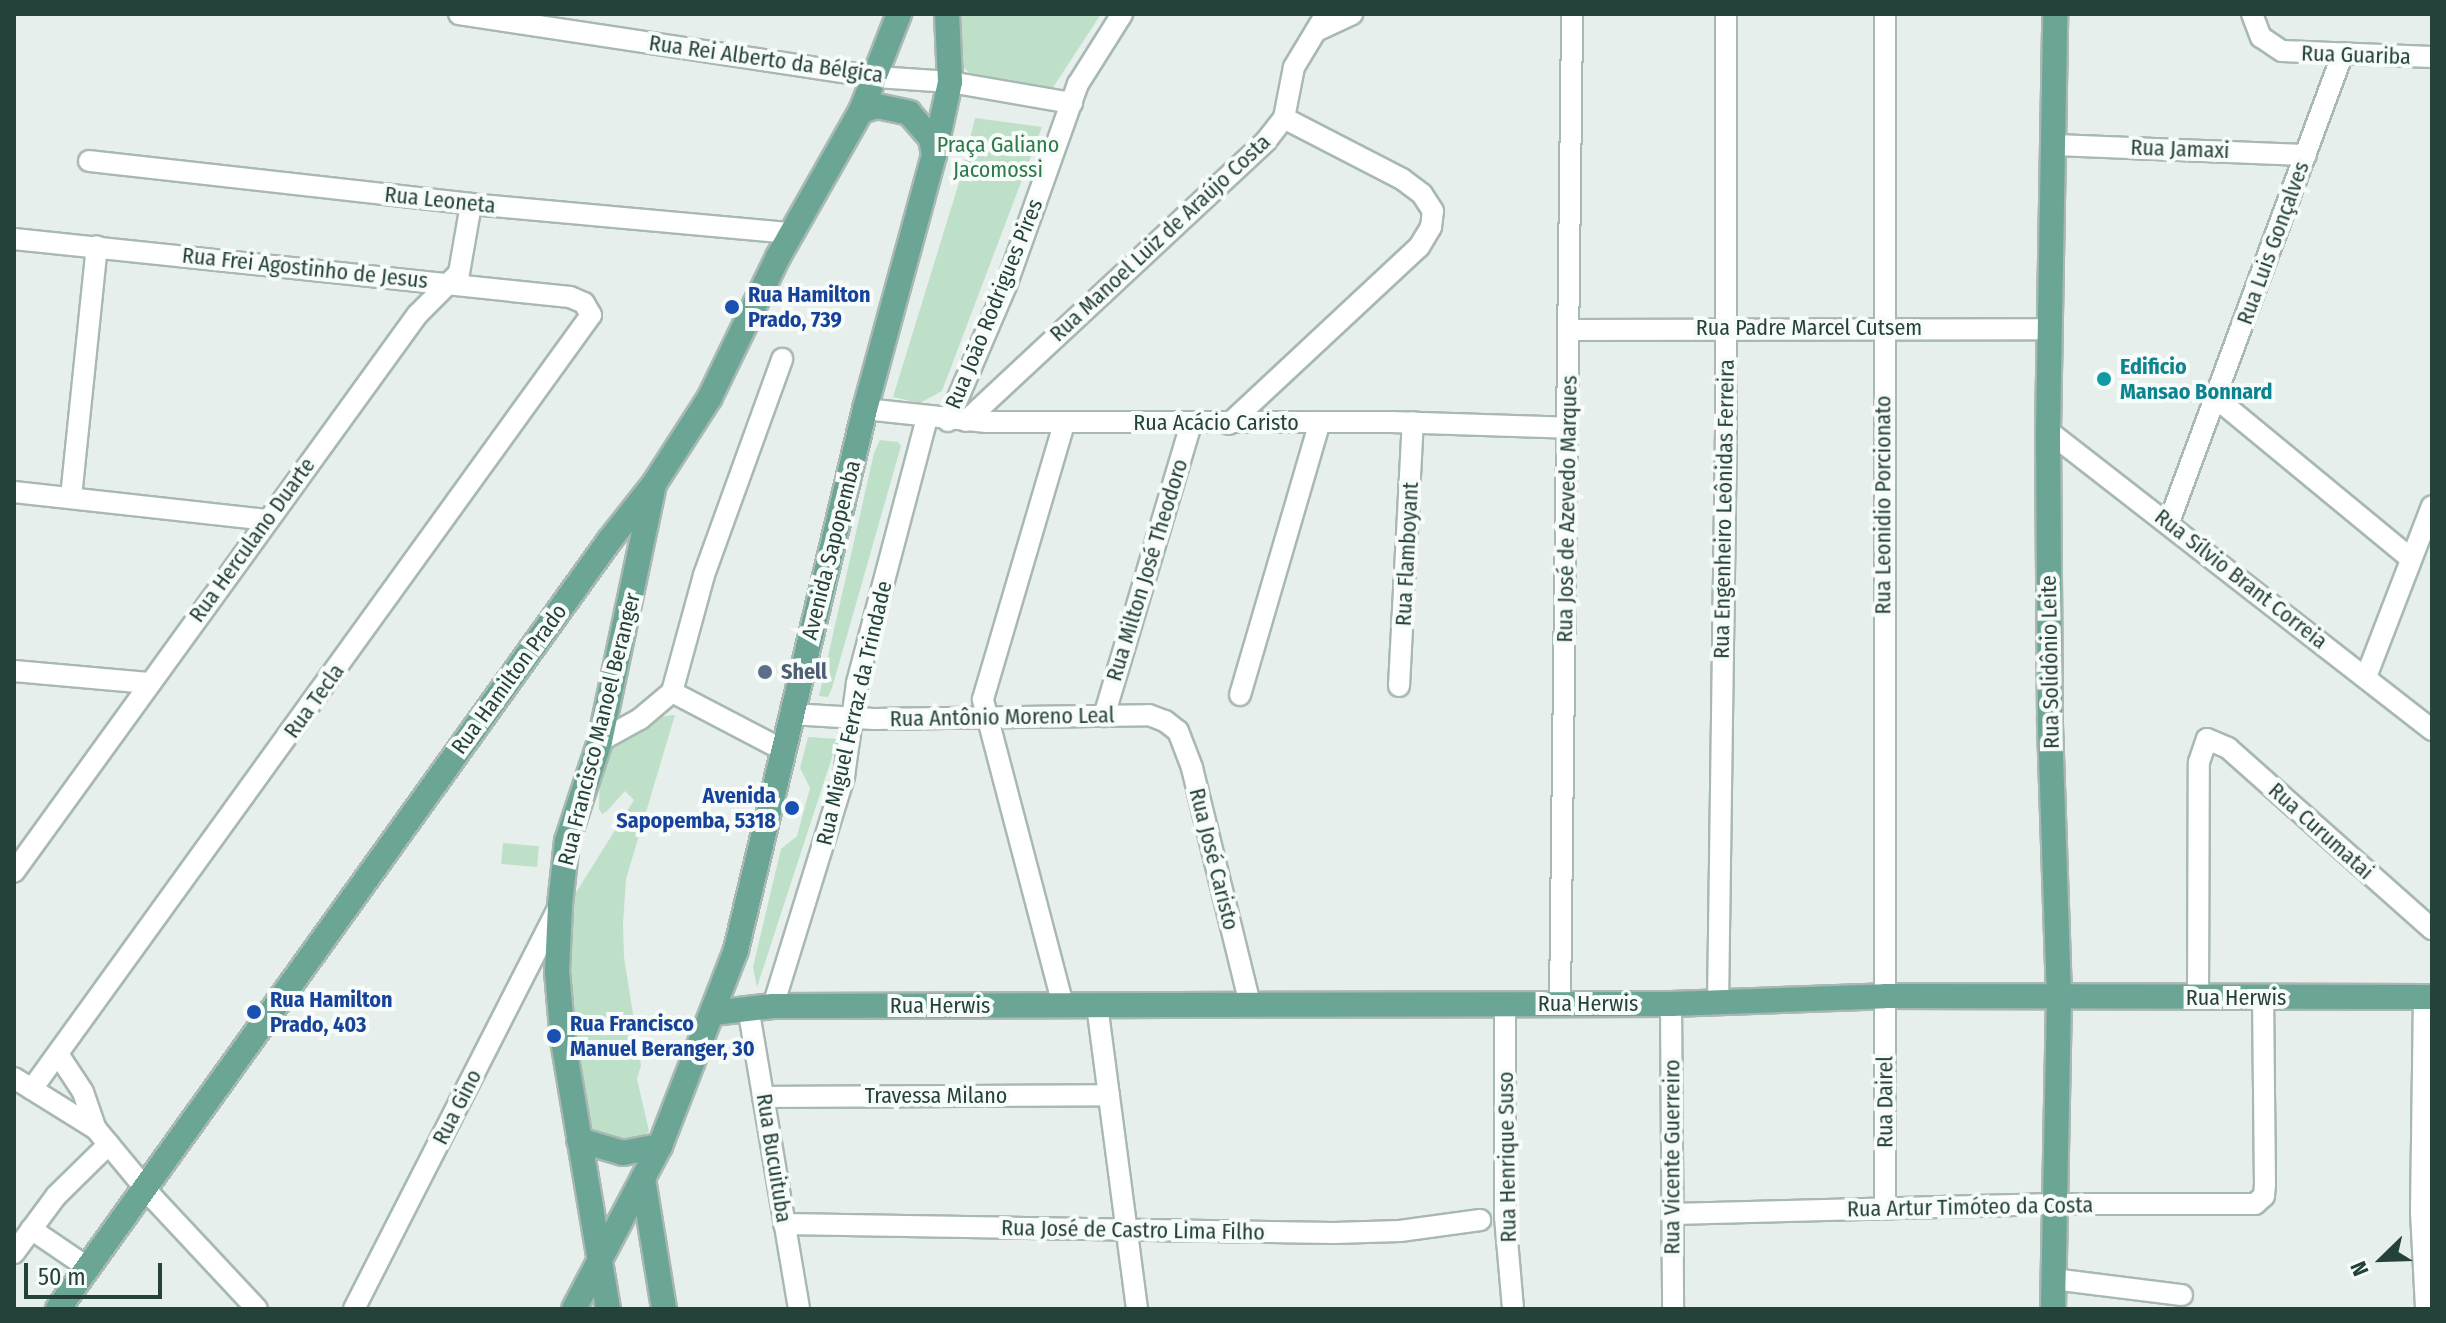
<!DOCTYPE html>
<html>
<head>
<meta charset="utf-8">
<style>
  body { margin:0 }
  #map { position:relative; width:2446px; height:1323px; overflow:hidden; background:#e6efeb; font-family:"Fira Sans Condensed",sans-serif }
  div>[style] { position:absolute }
  .green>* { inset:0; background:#bfe0c8; transform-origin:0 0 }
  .roads { filter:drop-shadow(2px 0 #a8b8b2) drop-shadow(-2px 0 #a8b8b2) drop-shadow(0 2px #a8b8b2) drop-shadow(0 -2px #a8b8b2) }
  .minor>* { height:20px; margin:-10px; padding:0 10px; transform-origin:10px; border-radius:10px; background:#fff }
  .major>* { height:24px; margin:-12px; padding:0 12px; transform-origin:12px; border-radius:12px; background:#6aa596 }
  .dots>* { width:22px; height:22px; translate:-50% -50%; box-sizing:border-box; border:4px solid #f7fbf9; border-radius:50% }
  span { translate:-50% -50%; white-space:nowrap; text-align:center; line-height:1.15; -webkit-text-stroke:8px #f7fbf9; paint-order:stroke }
  .street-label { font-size:22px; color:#24423a }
  .park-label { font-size:22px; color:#2d7a4b }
  .transit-label { font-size:22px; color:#164399; font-weight:700 }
  .left { translate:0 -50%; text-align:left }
  .right { translate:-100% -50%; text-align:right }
  .culture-label { font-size:22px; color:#0d838f; font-weight:700 }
  .service-label { font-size:22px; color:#4e5e75; font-weight:700 }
  .frame { position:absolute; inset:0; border:16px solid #24423a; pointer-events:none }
  .north { position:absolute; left:2342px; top:1219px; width:80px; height:80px; -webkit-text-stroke:6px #f7fbf9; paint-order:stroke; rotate:247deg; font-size:22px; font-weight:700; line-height:32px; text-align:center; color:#24423a }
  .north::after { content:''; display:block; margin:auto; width:28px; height:36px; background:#24423a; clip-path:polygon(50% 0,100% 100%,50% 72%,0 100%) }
  .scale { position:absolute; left:24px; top:1263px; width:138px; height:36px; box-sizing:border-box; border:4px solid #24423a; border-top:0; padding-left:10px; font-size:24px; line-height:28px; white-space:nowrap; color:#24423a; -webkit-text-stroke:6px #f7fbf9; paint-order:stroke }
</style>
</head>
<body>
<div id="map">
  <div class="green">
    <div style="clip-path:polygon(956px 14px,1101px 14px,1052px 89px,969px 73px,958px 61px)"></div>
    <div style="clip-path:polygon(975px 118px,1042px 127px,942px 391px,920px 403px,893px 397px,961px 176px)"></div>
    <div style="clip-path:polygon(880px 440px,898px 442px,901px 446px,832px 688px,828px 697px,819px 696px,874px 453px)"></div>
    <div style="clip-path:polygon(675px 715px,626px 879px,623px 924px,624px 957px,641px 1065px,637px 1079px,649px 1131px,639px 1141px,600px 1142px,588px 1126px,568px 994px,570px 902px,634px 800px,625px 791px,607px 811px,602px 814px,599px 809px,600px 771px,606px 751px,657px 717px)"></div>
    <div style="clip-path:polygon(808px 737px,838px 739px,757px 987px,753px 967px,781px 849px,797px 836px,810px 788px,800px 768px)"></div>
    <div style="left:503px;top:843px;width:36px;height:21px;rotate:5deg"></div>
  </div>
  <div class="roads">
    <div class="minor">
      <div style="left:459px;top:14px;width:423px;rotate:8.6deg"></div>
      <div style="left:877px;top:77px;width:73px;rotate:3.9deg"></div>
      <div style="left:950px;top:82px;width:124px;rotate:9.8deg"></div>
      <div style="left:1885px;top:14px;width:1194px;rotate:90deg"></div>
      <div style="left:2252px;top:14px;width:25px;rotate:69deg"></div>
      <div style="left:2261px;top:37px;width:25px;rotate:34deg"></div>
      <div style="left:2282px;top:51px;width:150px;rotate:2.3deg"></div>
      <div style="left:1316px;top:31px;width:40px;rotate:-25deg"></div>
      <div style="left:2053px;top:145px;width:253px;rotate:2.3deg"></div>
      <div style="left:89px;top:161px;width:384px;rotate:6.4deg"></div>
      <div style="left:471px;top:204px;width:322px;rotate:5.2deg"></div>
      <div style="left:14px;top:239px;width:559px;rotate:5.96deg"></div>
      <div style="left:570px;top:297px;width:15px;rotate:23deg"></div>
      <div style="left:584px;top:303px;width:14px;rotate:60deg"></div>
      <div style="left:591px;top:315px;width:955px;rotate:125.84deg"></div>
      <div style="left:1569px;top:330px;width:480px;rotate:-0.1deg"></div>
      <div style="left:2216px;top:398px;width:253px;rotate:39.5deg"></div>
      <div style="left:865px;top:409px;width:122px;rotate:6.1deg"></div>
      <div style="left:986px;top:422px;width:405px"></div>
      <div style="left:1391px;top:422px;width:177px;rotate:1.9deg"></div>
      <div style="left:948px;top:421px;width:147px;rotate:-66.8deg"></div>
      <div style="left:1006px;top:286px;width:214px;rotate:-70.4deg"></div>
      <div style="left:1078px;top:84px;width:83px;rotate:-57.8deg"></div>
      <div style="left:966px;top:421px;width:410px;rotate:-43deg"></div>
      <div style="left:1266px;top:141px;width:29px;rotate:-52deg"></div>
      <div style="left:1284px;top:118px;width:52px;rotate:-78.9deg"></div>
      <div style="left:1294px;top:67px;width:62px;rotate:-58.9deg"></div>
      <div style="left:1229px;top:424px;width:260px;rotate:-43deg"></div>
      <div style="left:1419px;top:247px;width:23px;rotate:-59deg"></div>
      <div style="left:1431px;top:227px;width:16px;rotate:-83deg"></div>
      <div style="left:1433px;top:211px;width:20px;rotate:-123deg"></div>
      <div style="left:1422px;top:194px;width:25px;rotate:-143deg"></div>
      <div style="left:1402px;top:179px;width:133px;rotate:-152.7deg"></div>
      <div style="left:2048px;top:431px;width:487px;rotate:37.9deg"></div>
      <div style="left:14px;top:492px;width:255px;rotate:6.3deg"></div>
      <div style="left:71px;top:497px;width:252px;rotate:-84.1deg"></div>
      <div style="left:2169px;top:522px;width:500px;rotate:-69.65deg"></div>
      <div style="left:14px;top:671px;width:135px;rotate:5.1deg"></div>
      <div style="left:2366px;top:677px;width:183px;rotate:-68.9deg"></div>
      <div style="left:1399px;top:686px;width:264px;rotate:-87deg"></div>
      <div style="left:672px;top:692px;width:121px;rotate:-74.7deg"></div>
      <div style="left:704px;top:575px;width:230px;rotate:-70.1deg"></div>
      <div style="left:672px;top:692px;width:125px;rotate:27.6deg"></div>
      <div style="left:1240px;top:695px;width:284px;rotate:-73.7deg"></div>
      <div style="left:791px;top:714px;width:83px;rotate:3.4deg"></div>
      <div style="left:874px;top:719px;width:275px;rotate:-0.8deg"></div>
      <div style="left:1149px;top:715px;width:17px;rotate:21deg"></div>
      <div style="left:1165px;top:721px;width:16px;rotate:38deg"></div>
      <div style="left:1178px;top:731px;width:40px;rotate:69deg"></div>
      <div style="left:1192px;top:768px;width:244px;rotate:76.2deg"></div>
      <div style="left:1104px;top:716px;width:305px;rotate:-73.4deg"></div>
      <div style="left:600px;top:741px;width:46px;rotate:-28.8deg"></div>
      <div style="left:640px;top:719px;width:42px;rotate:-40.2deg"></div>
      <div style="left:14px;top:872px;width:688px;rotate:-54.11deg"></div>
      <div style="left:417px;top:315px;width:59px;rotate:-45deg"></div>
      <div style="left:459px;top:273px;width:70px;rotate:-80.1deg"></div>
      <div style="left:2424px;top:997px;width:215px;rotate:90.8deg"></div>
      <div style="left:2421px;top:1212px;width:97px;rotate:87deg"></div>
      <div style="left:2198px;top:998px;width:236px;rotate:-89.8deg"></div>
      <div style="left:2199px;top:762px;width:24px;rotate:-71deg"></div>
      <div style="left:2207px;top:739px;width:23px;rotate:23deg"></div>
      <div style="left:2228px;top:748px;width:273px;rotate:41.6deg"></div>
      <div style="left:1560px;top:1003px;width:989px;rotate:-89.3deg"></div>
      <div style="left:1671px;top:1004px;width:305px;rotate:89.6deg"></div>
      <div style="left:1718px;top:1004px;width:573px;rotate:-89.2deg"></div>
      <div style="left:1726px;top:431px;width:417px;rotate:-90deg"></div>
      <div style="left:1063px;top:1005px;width:316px;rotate:-104.7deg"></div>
      <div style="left:983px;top:699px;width:288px;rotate:-73.6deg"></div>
      <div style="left:1097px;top:1005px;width:307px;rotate:82.5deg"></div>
      <div style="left:1505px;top:1005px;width:212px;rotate:90deg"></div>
      <div style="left:1505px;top:1217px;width:92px;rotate:85deg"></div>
      <div style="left:773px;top:1006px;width:241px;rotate:-72.8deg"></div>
      <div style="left:844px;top:776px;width:94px;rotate:-82deg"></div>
      <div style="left:857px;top:683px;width:274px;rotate:-75.2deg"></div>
      <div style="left:748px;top:1007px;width:306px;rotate:80.4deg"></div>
      <div style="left:58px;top:1054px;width:45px;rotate:56.7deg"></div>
      <div style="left:83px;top:1092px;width:39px;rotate:71deg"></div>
      <div style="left:14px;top:1078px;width:97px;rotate:31.9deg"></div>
      <div style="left:96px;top:1129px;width:92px;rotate:50.3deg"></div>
      <div style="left:155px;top:1200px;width:149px;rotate:46.9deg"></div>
      <div style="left:763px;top:1097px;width:346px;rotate:-0.3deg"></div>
      <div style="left:1673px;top:1214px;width:381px;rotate:-1.5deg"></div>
      <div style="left:2054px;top:1204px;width:201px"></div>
      <div style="left:2255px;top:1204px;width:12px;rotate:-42deg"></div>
      <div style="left:2264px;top:1196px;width:11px;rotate:-85deg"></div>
      <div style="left:2265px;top:1185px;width:187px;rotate:-90.6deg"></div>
      <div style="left:784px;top:1224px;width:550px;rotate:0.94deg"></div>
      <div style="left:1334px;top:1233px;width:66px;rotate:-1.7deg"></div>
      <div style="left:1400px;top:1231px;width:81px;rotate:-7.8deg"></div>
      <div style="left:31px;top:1229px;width:68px;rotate:34.2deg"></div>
      <div style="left:14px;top:1253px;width:71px;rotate:-53.6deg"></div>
      <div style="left:56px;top:1196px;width:74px;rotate:-44.5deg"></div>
      <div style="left:2053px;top:1279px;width:130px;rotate:7.1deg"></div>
      <div style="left:354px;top:1309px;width:449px;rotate:-63deg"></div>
    </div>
    <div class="major">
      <div style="left:861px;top:111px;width:17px;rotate:-17deg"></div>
      <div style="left:877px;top:106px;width:33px;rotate:12deg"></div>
      <div style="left:909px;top:113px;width:33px;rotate:49deg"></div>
      <div style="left:931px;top:138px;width:17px;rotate:80deg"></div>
      <div style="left:713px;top:1013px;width:60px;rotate:-6.7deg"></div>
      <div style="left:773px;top:1006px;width:898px;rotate:-0.13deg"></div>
      <div style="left:1671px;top:1004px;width:214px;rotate:-2.1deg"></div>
      <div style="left:1885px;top:996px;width:547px;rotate:0.1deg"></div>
      <div style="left:579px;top:1140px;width:46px;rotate:16.5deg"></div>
      <div style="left:623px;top:1153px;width:38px;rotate:-11deg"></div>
      <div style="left:643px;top:1179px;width:132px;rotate:80.8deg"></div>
      <div style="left:58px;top:1309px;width:945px;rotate:-54.34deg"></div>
      <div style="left:609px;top:541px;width:73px;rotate:-51.7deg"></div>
      <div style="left:654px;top:484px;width:103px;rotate:-57.2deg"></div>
      <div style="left:710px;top:397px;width:156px;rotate:-64.1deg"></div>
      <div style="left:778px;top:257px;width:168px;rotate:-60.4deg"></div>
      <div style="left:861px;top:111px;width:104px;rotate:-68.6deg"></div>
      <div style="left:574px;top:1309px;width:184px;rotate:-62.2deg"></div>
      <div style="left:660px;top:1146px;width:210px;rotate:-68.8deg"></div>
      <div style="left:736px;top:950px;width:556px;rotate:-76.59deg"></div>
      <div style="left:865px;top:409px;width:263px;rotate:-74.8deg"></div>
      <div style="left:934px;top:155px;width:75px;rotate:-77.6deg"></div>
      <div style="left:950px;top:82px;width:68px;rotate:-92.5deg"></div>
      <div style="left:608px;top:1309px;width:273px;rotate:-99.5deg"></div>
      <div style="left:563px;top:1040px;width:68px;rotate:-95deg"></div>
      <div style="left:557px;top:972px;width:67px;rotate:-87.4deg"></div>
      <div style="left:560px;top:905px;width:64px;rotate:-83.8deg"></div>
      <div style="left:567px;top:841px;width:105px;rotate:-71.7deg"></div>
      <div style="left:600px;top:741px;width:257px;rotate:-78.1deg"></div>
      <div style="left:2053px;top:1309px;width:313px;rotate:-88.9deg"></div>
      <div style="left:2059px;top:996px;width:277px;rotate:-91.9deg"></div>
      <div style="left:2050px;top:719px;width:288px;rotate:-90.4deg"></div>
      <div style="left:2048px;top:431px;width:417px;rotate:-89deg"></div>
    </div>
  </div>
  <div class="dots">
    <div style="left:732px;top:307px;background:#1a4fb4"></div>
    <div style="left:2104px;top:379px;background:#0f9aa8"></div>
    <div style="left:765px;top:672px;background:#5c6f8a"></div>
    <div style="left:792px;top:808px;background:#1a4fb4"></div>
    <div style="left:254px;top:1012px;background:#1a4fb4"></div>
    <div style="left:554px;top:1036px;background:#1a4fb4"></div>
  </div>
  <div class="street-label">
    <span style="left:2356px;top:55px;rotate:2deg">Rua Guariba</span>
    <span style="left:766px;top:59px;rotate:8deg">Rua Rei Alberto da Bélgica</span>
    <span style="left:2180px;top:149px;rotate:2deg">Rua Jamaxi</span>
    <span style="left:440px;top:200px;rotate:6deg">Rua Leoneta</span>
    <span style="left:1160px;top:238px;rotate:-43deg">Rua Manoel Luiz de Araújo Costa</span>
    <span style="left:2273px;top:243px;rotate:-70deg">Rua Luis Gonçalves</span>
    <span style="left:305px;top:268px;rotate:6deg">Rua Frei Agostinho de Jesus</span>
    <span style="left:994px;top:304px;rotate:-68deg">Rua João Rodrigues Pires</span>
    <span style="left:1809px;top:328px">Rua Padre Marcel Cutsem</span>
    <span style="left:1216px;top:423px">Rua Acácio Caristo</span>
    <span style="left:1883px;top:505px;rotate:-90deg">Rua Leonidio Porcionato</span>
    <span style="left:1567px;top:509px;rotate:-89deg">Rua José de Azevedo Marques</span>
    <span style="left:1724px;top:509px;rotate:-89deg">Rua Engenheiro Leônidas Ferreira</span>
    <span style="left:252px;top:540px;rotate:-54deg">Rua Herculano Duarte</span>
    <span style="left:831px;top:550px;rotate:-76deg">Avenida Sapopemba</span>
    <span style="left:1407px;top:554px;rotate:-87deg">Rua Flamboyant</span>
    <span style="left:1147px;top:570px;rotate:-73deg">Rua Milton José Theodoro</span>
    <span style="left:2241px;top:579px;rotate:38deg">Rua Sílvio Brant Correia</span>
    <span style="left:2050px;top:662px;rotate:-91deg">Rua Solidônio Leite</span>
    <span style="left:509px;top:679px;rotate:-54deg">Rua Hamilton Prado</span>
    <span style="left:314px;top:701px;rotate:-54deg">Rua Tecla</span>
    <span style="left:854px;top:713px;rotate:-77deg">Rua Miguel Ferraz da Trindade</span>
    <span style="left:1002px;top:717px;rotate:-1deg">Rua Antônio Moreno Leal</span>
    <span style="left:599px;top:729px;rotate:-76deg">Rua Francisco Manoel Beranger</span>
    <span style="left:2321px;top:831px;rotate:42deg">Rua Curumatai</span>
    <span style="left:1214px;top:859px;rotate:76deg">Rua José Caristo</span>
    <span style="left:2236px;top:998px">Rua Herwis</span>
    <span style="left:1588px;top:1004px">Rua Herwis</span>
    <span style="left:940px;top:1006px">Rua Herwis</span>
    <span style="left:936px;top:1096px">Travessa Milano</span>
    <span style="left:1885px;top:1102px;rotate:-90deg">Rua Dairel</span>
    <span style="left:457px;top:1107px;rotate:-63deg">Rua Gino</span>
    <span style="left:1507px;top:1157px;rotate:-91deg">Rua Henrique Suso</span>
    <span style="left:1672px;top:1157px;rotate:-90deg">Rua Vicente Guerreiro</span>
    <span style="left:774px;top:1158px;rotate:81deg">Rua Bucuituba</span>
    <span style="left:1970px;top:1207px;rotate:-1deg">Rua Artur Timóteo da Costa</span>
    <span style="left:1133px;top:1230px;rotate:1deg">Rua José de Castro Lima Filho</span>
  </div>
  <div class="park-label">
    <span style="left:998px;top:157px">Praça Galiano<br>Jacomossi</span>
  </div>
  <div class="transit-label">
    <span class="left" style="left:748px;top:307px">Rua Hamilton<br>Prado, 739</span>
    <span class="right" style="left:776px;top:808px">Avenida<br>Sapopemba, 5318</span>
    <span class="left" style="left:270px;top:1012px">Rua Hamilton<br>Prado, 403</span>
    <span class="left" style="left:570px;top:1036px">Rua Francisco<br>Manuel Beranger, 30</span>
  </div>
  <div class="culture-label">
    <span class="left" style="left:2120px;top:379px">Edificio<br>Mansao Bonnard</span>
  </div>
  <div class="service-label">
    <span class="left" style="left:781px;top:672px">Shell</span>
  </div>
  <div class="frame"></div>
  <div class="north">N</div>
  <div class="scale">50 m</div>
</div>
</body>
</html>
